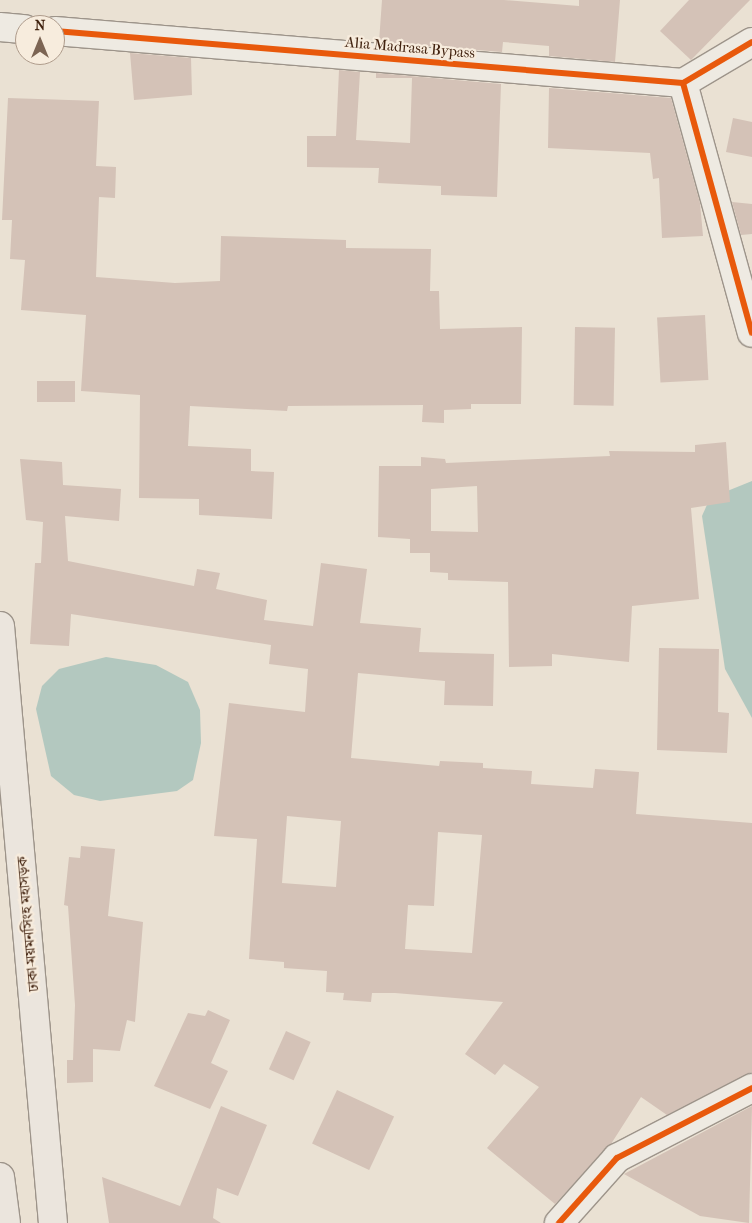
<!DOCTYPE html>
<html>
<head>
<meta charset="utf-8">
<style>
  body { margin:0 }
  #map { position:relative; width:752px; height:1223px; overflow:hidden; background:#eae1d3; font-family:"IM FELL French Canon","Noto Serif Bengali",serif }
  div>[style] { position:absolute }
  .water>* { inset:0; background:#b3c8bf }
  .building>* { inset:0; background:#d4c2b7; transform-origin:0 0 }
  .roads { filter:drop-shadow(1px 0 #9d948a) drop-shadow(-1px 0 #9d948a) drop-shadow(0 1px #9d948a) drop-shadow(0 -1px #9d948a) }
  .minor>* { height:28px; margin:-14px; padding:0 14px; transform-origin:14px; border-radius:14px; background:#eeeae2 }
  .major>* { height:28px; margin:-14px; padding:0 14px; transform-origin:14px; border-radius:14px; background:#ebe5dd }
  .cycleway>* { height:6px; margin:-3px; padding:0 3px; transform-origin:3px; border-radius:3px; background:#e8590c }
  span { translate:-50% -50%; white-space:nowrap; text-align:center; line-height:1.15; -webkit-text-stroke:4.5px #f7ecdd; paint-order:stroke }
  .street-label { font-size:15px; color:#41220f }
  .north { position:absolute; left:15px; top:15px; width:50px; height:50px; box-sizing:border-box; background:#f7ecdd; border:1px solid #ae9b8b; border-radius:50%; rotate:0deg; font-size:14px; font-weight:700; line-height:20px; text-align:center; color:#41220f }
  .north::after { content:''; display:block; margin:auto; width:18px; height:22px; background:#7c6554; clip-path:polygon(50% 0,100% 100%,50% 72%,0 100%) }
</style>
</head>
<body>
<div id="map">
  <div class="water">
    <div style="clip-path:polygon(752px 481px,752px 718px,725px 669px,702px 516px,710px 498px)"></div>
    <div style="clip-path:polygon(106px 657px,156px 665px,188px 682px,200px 710px,201px 743px,193px 780px,177px 791px,100px 801px,74px 795px,51px 776px,36px 709px,42px 686px,59px 669px)"></div>
  </div>
  <div class="building">
    <div style="clip-path:polygon(382px 0,504px 0,579px 6px,579px 0,620px 0,615px 62px,549px 56px,549px 46px,503px 42px,502px 52px,379px 42px)"></div>
    <div style="clip-path:polygon(689px 0,750px 0,691px 60px,660px 31px)"></div>
    <div style="clip-path:polygon(130px 53px,191px 58px,192px 95px,134px 100px)"></div>
    <div style="clip-path:polygon(339px 70px,360px 72px,356px 140px,410px 143px,412px 78px,376px 78px,376px 73px,501px 84px,497px 197px,441px 195px,441px 186px,378px 183px,379px 168px,307px 167px,307px 136px,336px 136px)"></div>
    <div style="clip-path:polygon(549px 88px,671px 98px,700px 203px,703px 236px,662px 238px,659px 178px,653px 179px,650px 153px,548px 148px)"></div>
    <div style="clip-path:polygon(8px 98px,99px 101px,96px 166px,116px 167px,115px 198px,99px 197px,96px 277px,175px 283px,220px 281px,221px 236px,346px 240px,346px 248px,431px 249px,430px 291px,439px 291px,440px 329px,522px 327px,521px 404px,471px 404px,471px 409px,444px 410px,444px 423px,422px 422px,423px 405px,288px 406px,287px 411px,190px 406px,188px 446px,251px 449px,251px 471px,274px 472px,272px 519px,199px 515px,199px 499px,139px 498px,140px 395px,81px 391px,86px 315px,21px 310px,25px 260px,10px 259px,12px 220px,2px 220px)"></div>
    <div style="clip-path:polygon(733px 118px,752px 122px,752px 157px,726px 152px)"></div>
    <div style="clip-path:polygon(732px 202px,752px 204px,752px 234px,741px 235px)"></div>
    <div style="left:705px;top:315px;width:65px;height:48px;rotate:87deg"></div>
    <div style="left:575px;top:327px;width:40px;height:78px;rotate:1deg"></div>
    <div style="left:37px;top:381px;width:38px;height:21px"></div>
    <div style="clip-path:polygon(evenodd,726px 442px,730px 502px,691px 508px,699px 599px,632px 606px,629px 662px,552px 654px,552px 666px,509px 667px,508px 582px,448px 580px,448px 573px,430px 572px,430px 553px,410px 553px,410px 539px,378px 537px,379px 466px,421px 466px,421px 457px,445px 459px,446px 463px,610px 456px,609px 451px,695px 452px,695px 445px,726px 442px,477px 486px,478px 532px,431px 531px,431px 489px,477px 486px)"></div>
    <div style="clip-path:polygon(evenodd,20px 459px,62px 462px,63px 485px,121px 489px,119px 521px,65px 516px,68px 561px,194px 586px,197px 569px,220px 573px,216px 589px,267px 600px,264px 620px,313px 626px,321px 563px,367px 569px,360px 623px,421px 628px,419px 652px,494px 654px,493px 706px,444px 705px,445px 681px,358px 673px,351px 758px,439px 766px,440px 761px,483px 763px,483px 768px,532px 771px,531px 784px,593px 788px,595px 769px,639px 772px,636px 814px,752px 823px,752px 1072px,667px 1115px,641px 1097px,611px 1144px,555px 1204px,487px 1148px,539px 1087px,504px 1064px,495px 1075px,465px 1054px,503px 1002px,395px 993px,372px 993px,371px 1002px,343px 1000px,344px 993px,326px 992px,327px 971px,284px 968px,284px 962px,249px 959px,257px 839px,214px 836px,229px 703px,305px 712px,308px 669px,269px 664px,271px 645px,71px 614px,69px 646px,30px 644px,35px 563px,41px 563px,43px 522px,26px 520px,20px 459px,287px 816px,341px 821px,336px 887px,282px 883px,287px 816px,20px 459px,438px 832px,482px 835px,472px 953px,405px 949px,408px 905px,434px 906px,438px 832px)"></div>
    <div style="clip-path:polygon(659px 648px,719px 649px,718px 712px,729px 713px,727px 753px,657px 750px)"></div>
    <div style="clip-path:polygon(81px 846px,115px 849px,108px 916px,143px 922px,135px 1022px,127px 1020px,120px 1051px,93px 1049px,93px 1082px,67px 1083px,67px 1060px,73px 1060px,75px 1005px,68px 906px,64px 905px,69px 857px,80px 858px)"></div>
    <div style="clip-path:polygon(208px 1010px,230px 1020px,211px 1063px,228px 1071px,210px 1109px,154px 1086px,188px 1013px,205px 1016px)"></div>
    <div style="left:286px;top:1031px;width:27px;height:42px;rotate:24deg"></div>
    <div style="left:337px;top:1090px;width:63px;height:59px;rotate:25deg"></div>
    <div style="clip-path:polygon(221px 1106px,267px 1125px,238px 1196px,217px 1188px,213px 1218px,221px 1223px,109px 1223px,102px 1177px,180px 1206px)"></div>
    <div style="clip-path:polygon(752px 1106px,749px 1223px,700px 1216px,624px 1174px)"></div>
  </div>
  <div class="roads">
    <div class="minor">
      <div style="left:0;top:27px;width:25px;rotate:5deg"></div>
      <div style="left:55px;top:31px;width:630px;rotate:4.73deg"></div>
      <div style="left:683px;top:83px;width:80px;rotate:-30.7deg"></div>
      <div style="left:683px;top:83px;width:259px;rotate:74.6deg"></div>
      <div style="left:559px;top:1223px;width:87px;rotate:-48.3deg"></div>
      <div style="left:617px;top:1158px;width:152px;rotate:-27.4deg"></div>
    </div>
    <div class="major">
      <div style="left:0;top:626px;width:599px;rotate:84.93deg"></div>
      <div style="left:0;top:1177px;width:46px;rotate:82.6deg"></div>
    </div>
  </div>
  <div class="cycleway">
    <div style="left:55px;top:31px;width:630px;rotate:4.73deg"></div>
    <div style="left:683px;top:83px;width:80px;rotate:-30.7deg"></div>
    <div style="left:683px;top:83px;width:259px;rotate:74.6deg"></div>
    <div style="left:559px;top:1223px;width:87px;rotate:-48.3deg"></div>
    <div style="left:617px;top:1158px;width:152px;rotate:-27.4deg"></div>
  </div>
  <div class="street-label">
    <span style="left:410px;top:48px;rotate:5deg">Alia Madrasa Bypass</span>
    <span style="left:28px;top:924px;rotate:-95deg">ঢাকা-ময়মনসিংহ মহাসড়ক</span>
  </div>
  <div class="north">N</div>
</div>
</body>
</html>
